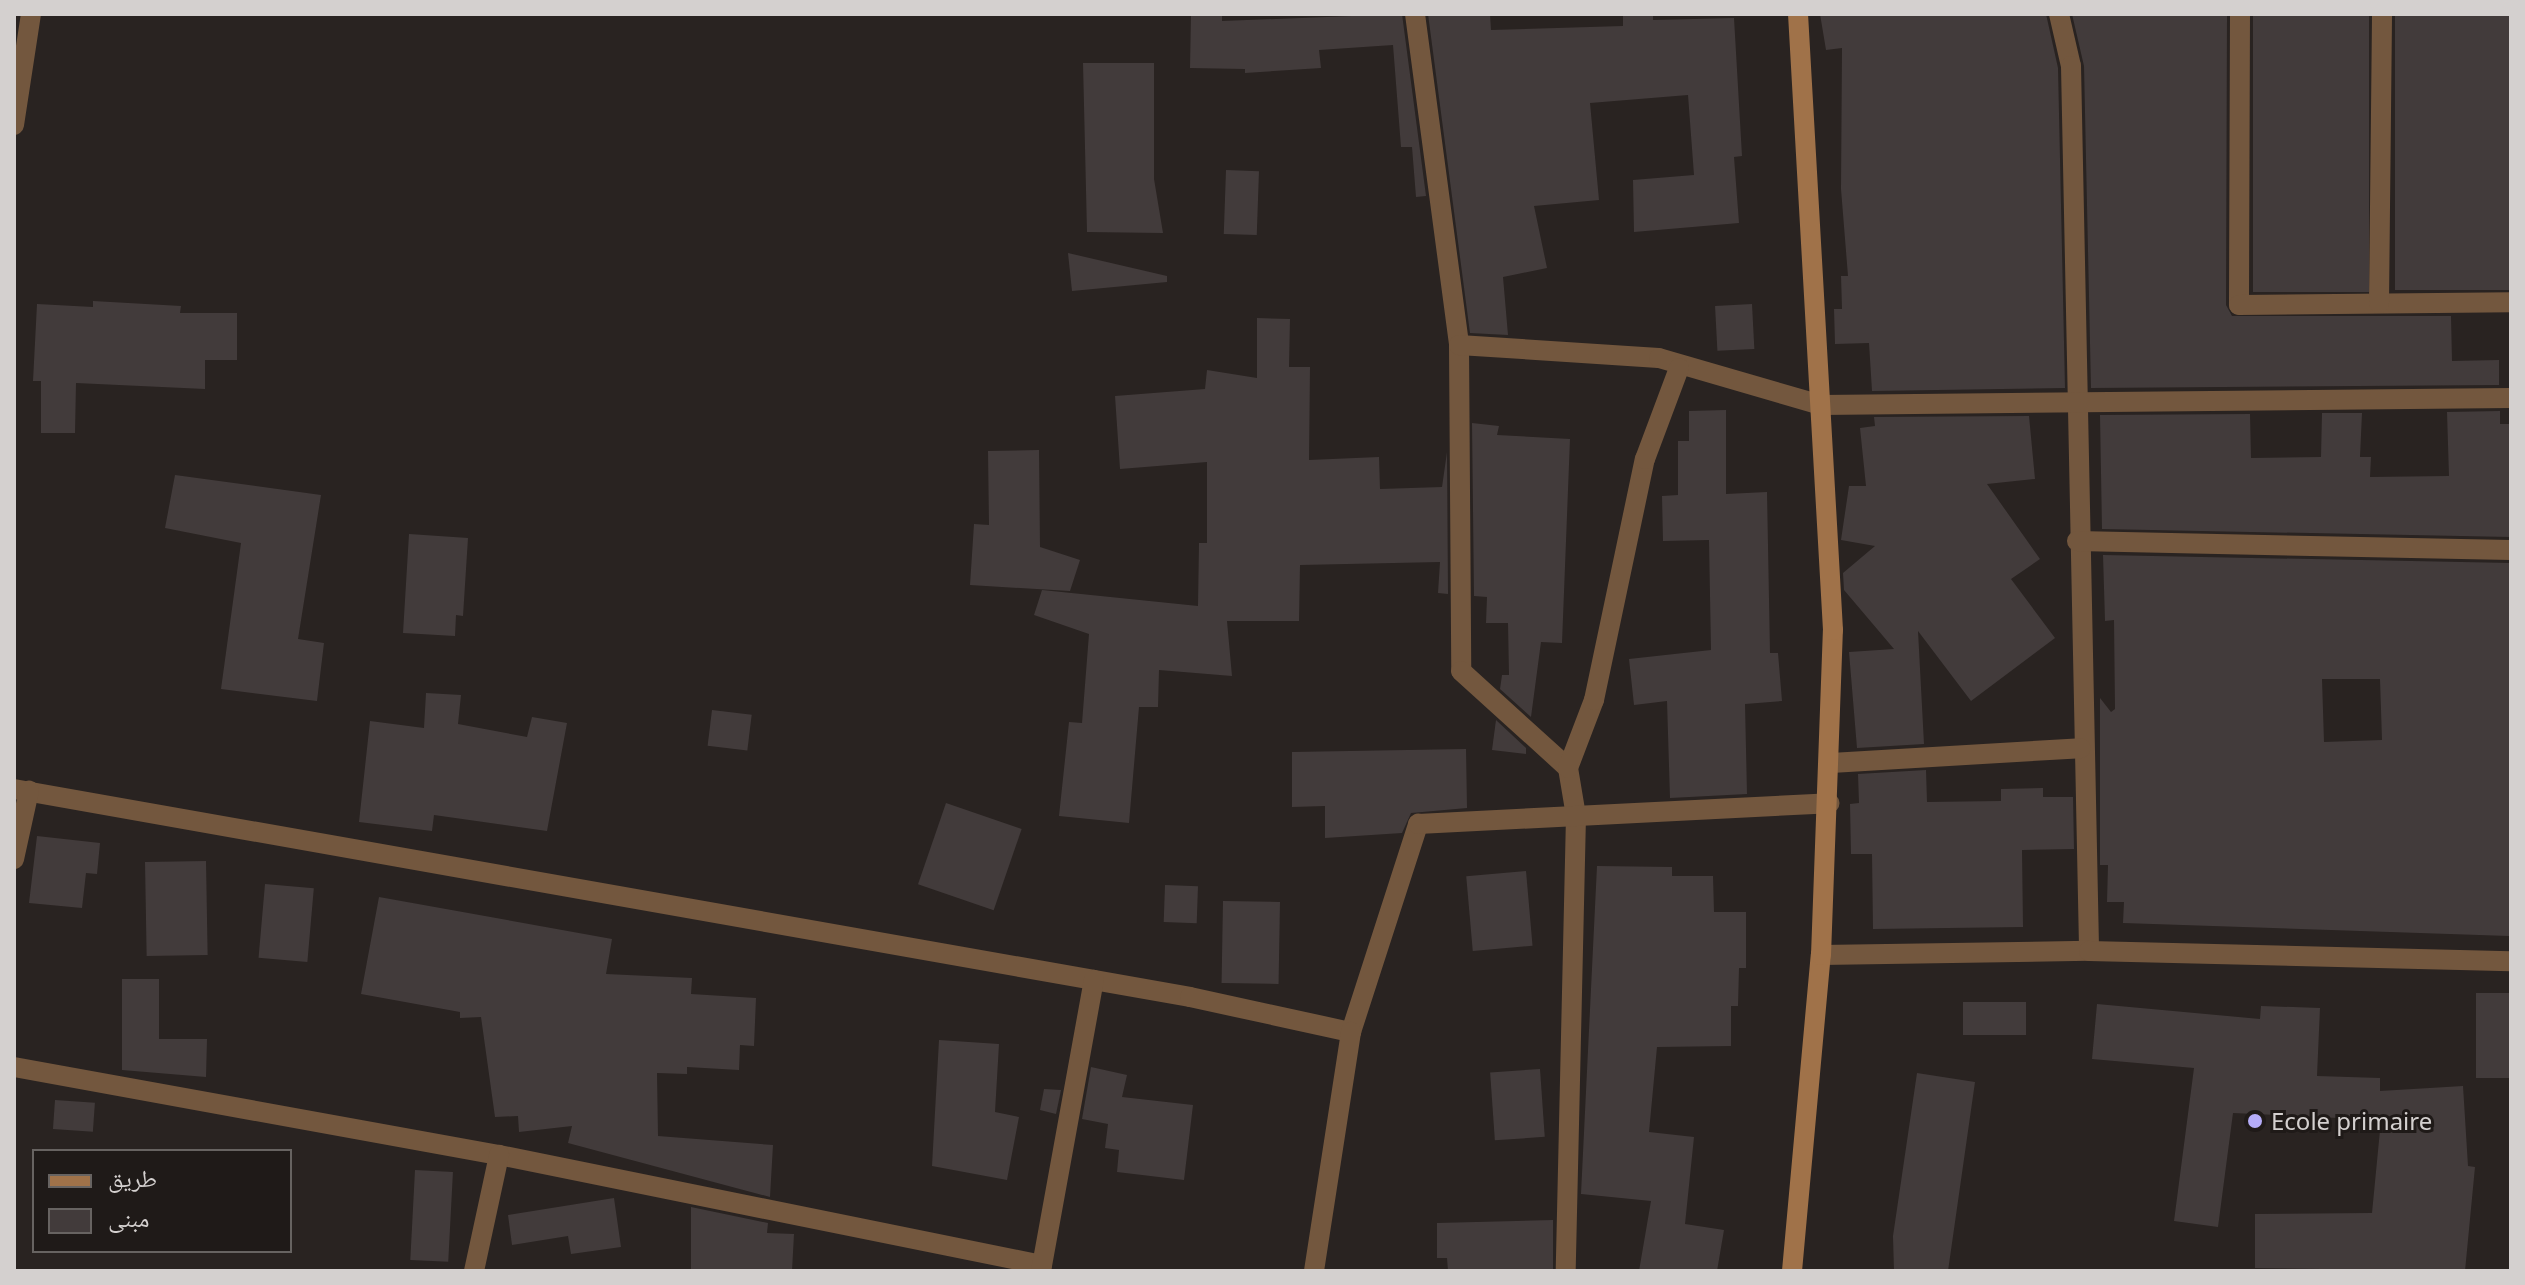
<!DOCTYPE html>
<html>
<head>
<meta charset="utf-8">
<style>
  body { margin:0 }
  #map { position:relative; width:2525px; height:1285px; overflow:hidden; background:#292321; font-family:"Noto Sans","Noto Naskh Arabic",sans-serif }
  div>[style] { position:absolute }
  .building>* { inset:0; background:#423b3b; transform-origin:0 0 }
  .street>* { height:20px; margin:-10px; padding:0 10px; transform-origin:10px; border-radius:10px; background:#73573e }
  .secondary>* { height:20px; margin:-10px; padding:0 10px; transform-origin:10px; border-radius:10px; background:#a07249 }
  .dots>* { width:22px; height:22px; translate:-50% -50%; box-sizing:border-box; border:4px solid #1f1a18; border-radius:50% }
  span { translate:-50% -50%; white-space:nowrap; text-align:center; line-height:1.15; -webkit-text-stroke:6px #1f1a18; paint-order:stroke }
  .poi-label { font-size:24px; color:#d4d0cf }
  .left { translate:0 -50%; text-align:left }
  .frame { position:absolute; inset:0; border:16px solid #d4d0cf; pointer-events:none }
  .legend { position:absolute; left:32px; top:1149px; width:260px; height:104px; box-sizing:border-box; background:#1f1a18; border:2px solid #676361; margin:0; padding:10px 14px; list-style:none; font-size:24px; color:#d4d0cf }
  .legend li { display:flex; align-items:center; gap:16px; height:40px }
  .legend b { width:40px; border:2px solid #676361 }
</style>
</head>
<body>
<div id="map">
  <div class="building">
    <div style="clip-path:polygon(1191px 14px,1222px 15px,1222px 21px,1402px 14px,1426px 196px,1416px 197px,1412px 147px,1401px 147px,1393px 45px,1319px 50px,1321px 68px,1245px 73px,1245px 69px,1190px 68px)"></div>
    <div style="clip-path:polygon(1428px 14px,1490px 14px,1491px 30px,1623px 26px,1623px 14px,1653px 14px,1653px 20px,1734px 18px,1742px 156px,1734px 157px,1739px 223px,1634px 232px,1633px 180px,1694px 175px,1688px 95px,1590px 103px,1599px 200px,1534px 206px,1547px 268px,1503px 277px,1508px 335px,1470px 333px)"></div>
    <div style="clip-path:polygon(1820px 14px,2046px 14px,2058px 68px,2065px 388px,1872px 391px,1869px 343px,1835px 344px,1834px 309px,1842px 309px,1841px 276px,1848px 276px,1841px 189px,1842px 48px,1826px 50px)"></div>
    <div style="clip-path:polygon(2072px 14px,2227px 14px,2226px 305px,2232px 316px,2451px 316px,2452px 361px,2499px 360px,2499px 385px,2091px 388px,2084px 66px)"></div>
    <div style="left:2253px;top:14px;width:116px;height:278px"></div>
    <div style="left:2395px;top:14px;width:116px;height:276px"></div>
    <div style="clip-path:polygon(1083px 63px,1154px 63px,1154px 179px,1163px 233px,1087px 232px)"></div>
    <div style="left:1226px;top:170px;width:33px;height:64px;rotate:2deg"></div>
    <div style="clip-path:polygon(1068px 253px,1167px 276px,1167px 282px,1072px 291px)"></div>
    <div style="clip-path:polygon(93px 301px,181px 306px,180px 313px,237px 313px,237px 360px,205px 360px,205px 389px,76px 383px,75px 433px,41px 433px,41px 381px,33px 381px,37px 304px,93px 307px)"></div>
    <div style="left:1752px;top:304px;width:45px;height:37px;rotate:87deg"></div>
    <div style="clip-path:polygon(1257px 318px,1290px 319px,1289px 367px,1310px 367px,1309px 460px,1379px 457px,1380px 489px,1442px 487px,1447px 452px,1448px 594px,1438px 593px,1440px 562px,1300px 565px,1299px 621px,1227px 621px,1232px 676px,1159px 670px,1158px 707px,1139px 707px,1129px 823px,1059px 816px,1069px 722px,1082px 723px,1089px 634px,1034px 615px,1042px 590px,1198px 606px,1199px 543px,1207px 543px,1207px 462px,1120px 469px,1115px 396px,1205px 389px,1207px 370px,1257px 378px)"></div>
    <div style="clip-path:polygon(1726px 410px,1726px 494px,1767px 492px,1770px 653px,1778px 653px,1782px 701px,1745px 704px,1747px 794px,1670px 798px,1667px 701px,1634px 705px,1629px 659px,1711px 650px,1709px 540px,1663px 541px,1662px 496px,1678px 495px,1678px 441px,1689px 441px,1689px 411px)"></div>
    <div style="clip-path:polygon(2500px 411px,2500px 424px,2511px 424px,2511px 537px,2102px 529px,2100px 415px,2250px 414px,2251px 458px,2321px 457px,2322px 413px,2362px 413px,2360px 457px,2371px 457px,2370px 477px,2449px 476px,2447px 412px)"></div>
    <div style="clip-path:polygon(2029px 416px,2035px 479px,1987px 484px,2040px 559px,2011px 579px,2055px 638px,1971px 701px,1918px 631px,1924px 744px,1857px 748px,1849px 652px,1894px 649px,1844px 590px,1843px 573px,1875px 546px,1841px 540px,1849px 486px,1866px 486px,1860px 428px,1875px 426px,1874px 417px)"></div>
    <div style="clip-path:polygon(1472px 423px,1499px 426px,1497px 435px,1570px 439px,1562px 643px,1541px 642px,1531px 717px,1500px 689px,1502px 675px,1509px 675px,1508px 623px,1486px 623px,1487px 597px,1474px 596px)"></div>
    <div style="clip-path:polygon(1039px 450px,1040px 547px,1080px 560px,1070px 591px,970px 585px,974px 524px,989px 525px,988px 451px)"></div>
    <div style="clip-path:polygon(175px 475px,321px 495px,298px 639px,324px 643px,317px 701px,221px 689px,241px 543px,165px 528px)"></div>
    <div style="clip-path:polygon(409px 534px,468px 538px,463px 616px,456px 615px,455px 636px,403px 633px)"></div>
    <div style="clip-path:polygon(evenodd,2103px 555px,2511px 563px,2509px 936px,2123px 923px,2124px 902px,2107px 902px,2108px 865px,2100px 865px,2100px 698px,2111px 712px,2115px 709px,2114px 620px,2105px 621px,2103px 555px,2322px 679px,2380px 679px,2382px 740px,2324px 742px,2322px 679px)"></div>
    <div style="clip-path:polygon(426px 693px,461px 695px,458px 724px,527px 737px,532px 717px,567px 723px,547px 831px,434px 815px,432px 831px,359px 822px,370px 721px,424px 728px)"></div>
    <div style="left:712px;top:710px;width:40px;height:36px;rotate:7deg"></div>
    <div style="clip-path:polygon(1496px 720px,1526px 748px,1526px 754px,1492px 750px)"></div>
    <div style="clip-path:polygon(1466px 749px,1467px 808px,1411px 813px,1402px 833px,1325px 838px,1325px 806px,1292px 807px,1292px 752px)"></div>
    <div style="clip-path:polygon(1926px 770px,1927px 802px,2001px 801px,2001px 789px,2043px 788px,2043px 797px,2073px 797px,2074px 849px,2022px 850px,2023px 927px,1873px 929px,1872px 854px,1851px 854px,1850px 804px,1859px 803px,1858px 774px)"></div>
    <div style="left:946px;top:803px;width:80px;height:86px;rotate:19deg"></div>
    <div style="clip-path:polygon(37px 836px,100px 843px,97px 874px,86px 873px,82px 908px,29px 903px)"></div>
    <div style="left:206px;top:861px;width:94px;height:61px;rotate:89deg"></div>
    <div style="clip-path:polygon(1597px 866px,1672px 867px,1672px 876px,1713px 876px,1714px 912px,1746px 912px,1746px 968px,1739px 968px,1738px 1006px,1731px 1006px,1731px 1046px,1657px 1047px,1649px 1132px,1694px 1137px,1685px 1224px,1724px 1230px,1717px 1271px,1639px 1271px,1651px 1201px,1581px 1194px)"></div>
    <div style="left:1526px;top:871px;width:75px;height:60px;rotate:85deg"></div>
    <div style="left:265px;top:884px;width:49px;height:74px;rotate:5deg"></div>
    <div style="left:1165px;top:885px;width:33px;height:37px;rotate:2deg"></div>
    <div style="clip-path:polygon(379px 897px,612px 939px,606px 974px,692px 978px,691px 994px,756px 998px,754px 1046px,740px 1045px,739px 1070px,687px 1067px,687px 1074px,657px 1073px,658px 1136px,773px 1145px,770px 1197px,568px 1143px,572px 1126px,519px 1132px,518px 1116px,495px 1117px,481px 1017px,460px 1018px,460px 1012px,361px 994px)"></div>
    <div style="left:1223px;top:901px;width:57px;height:82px;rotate:1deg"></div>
    <div style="clip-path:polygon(122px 979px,159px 979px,159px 1039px,207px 1039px,206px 1077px,122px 1070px)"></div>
    <div style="left:2511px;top:993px;width:85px;height:35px;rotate:90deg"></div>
    <div style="left:1963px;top:1002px;width:63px;height:33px"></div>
    <div style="clip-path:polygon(2097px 1004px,2260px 1019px,2261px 1006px,2320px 1008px,2317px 1076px,2380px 1078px,2380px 1091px,2463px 1086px,2468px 1166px,2475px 1167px,2465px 1271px,2255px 1268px,2255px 1214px,2372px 1213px,2381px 1120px,2233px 1113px,2218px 1227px,2174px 1221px,2194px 1068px,2092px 1059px)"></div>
    <div style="clip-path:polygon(939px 1040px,999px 1044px,995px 1112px,1019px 1117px,1007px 1180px,932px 1166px)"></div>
    <div style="clip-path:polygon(1091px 1067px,1127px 1075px,1122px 1097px,1193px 1105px,1184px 1180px,1117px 1172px,1119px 1150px,1105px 1148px,1108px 1124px,1082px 1119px)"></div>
    <div style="left:1540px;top:1069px;width:68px;height:50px;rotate:86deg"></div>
    <div style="clip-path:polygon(1917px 1073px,1975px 1082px,1948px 1271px,1894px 1271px,1893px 1236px)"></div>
    <div style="clip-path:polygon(1044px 1089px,1061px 1090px,1056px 1114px,1040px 1110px)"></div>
    <div style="left:55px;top:1100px;width:40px;height:29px;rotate:4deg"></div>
    <div style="left:415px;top:1170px;width:38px;height:90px;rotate:3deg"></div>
    <div style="clip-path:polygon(614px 1198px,621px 1247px,571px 1254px,568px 1236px,512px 1245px,508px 1215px)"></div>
    <div style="clip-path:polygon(691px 1207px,768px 1223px,767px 1233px,794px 1234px,792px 1271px,691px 1271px)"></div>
    <div style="clip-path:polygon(1553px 1220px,1553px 1271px,1448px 1271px,1447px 1258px,1437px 1258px,1437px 1223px)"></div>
  </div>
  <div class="street">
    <div style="left:1415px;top:14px;width:334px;rotate:82.4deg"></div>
    <div style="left:1459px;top:345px;width:326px;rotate:89.6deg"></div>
    <div style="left:1461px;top:671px;width:144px;rotate:42.2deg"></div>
    <div style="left:1568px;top:768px;width:49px;rotate:80.5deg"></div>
    <div style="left:1576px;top:816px;width:455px;rotate:91.3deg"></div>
    <div style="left:2059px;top:14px;width:53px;rotate:77deg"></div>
    <div style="left:2071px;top:66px;width:885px;rotate:88.83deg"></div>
    <div style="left:2240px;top:14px;width:291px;rotate:90.2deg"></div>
    <div style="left:2239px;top:305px;width:272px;rotate:-0.6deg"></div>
    <div style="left:14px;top:125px;width:112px;rotate:-81.3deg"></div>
    <div style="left:2379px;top:303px;width:289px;rotate:-89.4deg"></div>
    <div style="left:1459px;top:345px;width:200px;rotate:3.7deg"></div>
    <div style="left:1659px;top:358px;width:169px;rotate:16.2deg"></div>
    <div style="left:1821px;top:405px;width:690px;rotate:-0.58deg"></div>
    <div style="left:2077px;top:541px;width:434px;rotate:1.2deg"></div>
    <div style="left:1831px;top:763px;width:250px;rotate:-3.4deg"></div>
    <div style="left:1568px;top:768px;width:73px;rotate:-69.1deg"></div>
    <div style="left:1594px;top:700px;width:246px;rotate:-78.1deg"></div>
    <div style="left:1645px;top:459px;width:97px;rotate:-69.5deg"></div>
    <div style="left:14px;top:789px;width:1194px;rotate:10.03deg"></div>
    <div style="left:1190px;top:997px;width:165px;rotate:12.3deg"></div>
    <div style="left:1351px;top:1032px;width:219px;rotate:-72.1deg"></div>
    <div style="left:1418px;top:824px;width:412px;rotate:-2.9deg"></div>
    <div style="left:14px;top:859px;width:70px;rotate:-77.6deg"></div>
    <div style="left:1821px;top:955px;width:268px;rotate:-0.9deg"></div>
    <div style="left:2089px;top:951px;width:422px;rotate:1.4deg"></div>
    <div style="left:14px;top:1067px;width:493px;rotate:10.3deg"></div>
    <div style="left:499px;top:1155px;width:554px;rotate:11.45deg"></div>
    <div style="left:474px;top:1271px;width:119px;rotate:-77.8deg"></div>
    <div style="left:1041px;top:1271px;width:296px;rotate:-79.7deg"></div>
    <div style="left:1314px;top:1271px;width:242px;rotate:-81.2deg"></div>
  </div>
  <div class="secondary">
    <div style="left:1792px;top:1271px;width:317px;rotate:-84.8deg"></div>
    <div style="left:1821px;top:955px;width:325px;rotate:-87.9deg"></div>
    <div style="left:1833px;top:630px;width:617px;rotate:-93.25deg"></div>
  </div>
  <div class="dots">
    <div style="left:2255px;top:1121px;background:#b5acf8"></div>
  </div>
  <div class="poi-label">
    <span class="left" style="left:2271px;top:1121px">Ecole primaire</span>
  </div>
  <div class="frame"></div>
  <ul class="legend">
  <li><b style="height:10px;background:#a07249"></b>طريق</li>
  <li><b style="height:22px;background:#423b3b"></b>مبنى</li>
  </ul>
</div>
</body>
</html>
